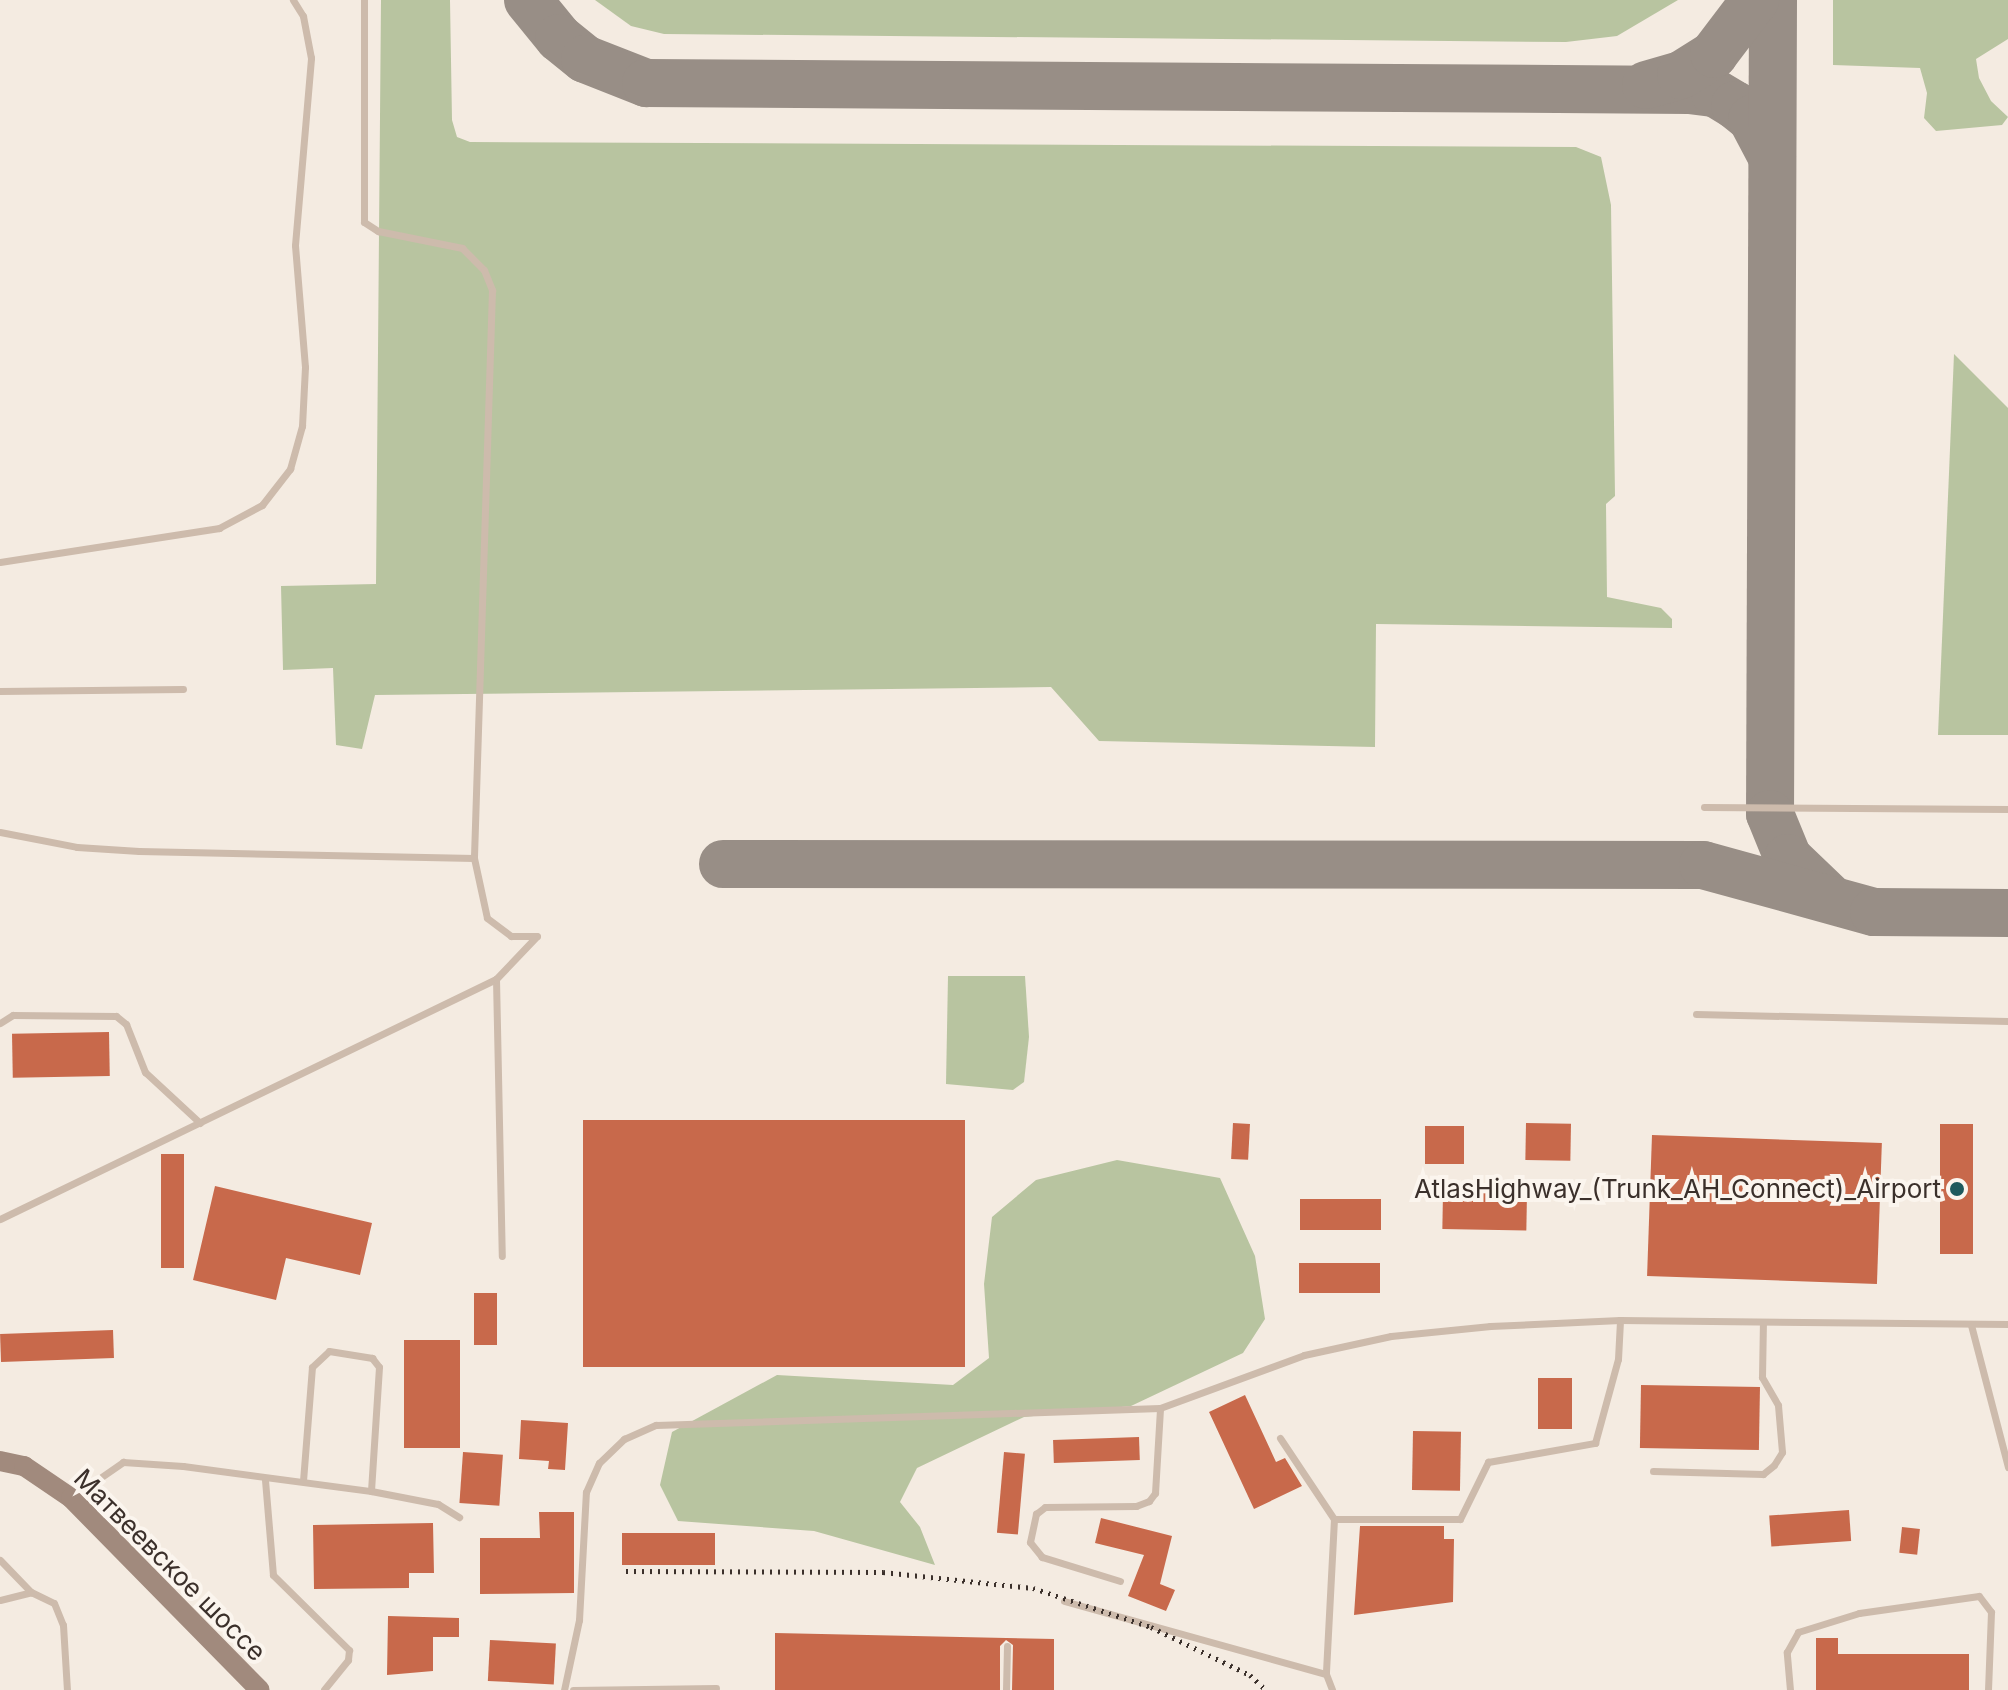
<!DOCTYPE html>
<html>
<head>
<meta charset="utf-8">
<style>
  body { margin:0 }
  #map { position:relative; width:2008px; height:1690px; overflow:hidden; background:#f4ebe1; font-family:Inter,sans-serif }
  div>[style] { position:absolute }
  .green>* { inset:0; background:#b8c4a0 }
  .taxiway>* { height:48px; margin:-24px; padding:0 24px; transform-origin:24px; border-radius:24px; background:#988e86 }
  .building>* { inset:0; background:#c8694b; transform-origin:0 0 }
  .service>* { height:7px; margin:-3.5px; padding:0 3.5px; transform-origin:3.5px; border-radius:3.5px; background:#cdbbac }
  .secondary>* { height:20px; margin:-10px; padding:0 10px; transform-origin:10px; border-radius:10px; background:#a18a7d }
  .rail>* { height:5px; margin-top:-2.5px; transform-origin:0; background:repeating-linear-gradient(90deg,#3b302b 0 2px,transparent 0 8px) }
  .dots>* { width:22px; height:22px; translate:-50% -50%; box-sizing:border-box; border:4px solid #fbf5ee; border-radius:50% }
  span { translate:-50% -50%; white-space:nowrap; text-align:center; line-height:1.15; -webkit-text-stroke:8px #fbf5ee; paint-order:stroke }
  .poi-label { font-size:26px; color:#3b302b }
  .right { translate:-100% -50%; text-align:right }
  .street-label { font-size:26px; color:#3b302b }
</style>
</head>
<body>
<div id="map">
  <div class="green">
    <div style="clip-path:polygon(381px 0,450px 0,452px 120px,457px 137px,470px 142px,1576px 147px,1601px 157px,1611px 205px,1615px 496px,1606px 504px,1607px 597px,1661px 608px,1672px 619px,1672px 628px,1376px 624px,1375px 747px,1099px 741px,1051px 687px,375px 695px,362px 749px,336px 745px,333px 668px,283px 670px,281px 586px,376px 584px)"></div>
    <div style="clip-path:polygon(595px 0,1678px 0,1617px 36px,1566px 42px,664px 34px,631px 26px)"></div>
    <div style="clip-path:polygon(1833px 0,2008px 0,2008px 39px,1976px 59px,1979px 78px,1991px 101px,2008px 117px,2002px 125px,1936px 131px,1924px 118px,1927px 93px,1920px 68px,1833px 65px)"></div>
    <div style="clip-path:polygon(1954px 354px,2008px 408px,2008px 735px,1938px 735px)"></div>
    <div style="clip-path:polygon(948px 976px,1025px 976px,1029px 1037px,1024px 1082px,1013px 1090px,946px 1084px)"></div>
    <div style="clip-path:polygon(1117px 1160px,1220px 1178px,1255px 1256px,1265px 1319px,1243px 1353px,1131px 1406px,1024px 1417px,917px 1468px,900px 1502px,920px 1527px,935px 1565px,814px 1531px,678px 1521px,660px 1485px,672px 1432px,777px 1375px,953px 1385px,989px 1358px,984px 1284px,992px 1217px,1036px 1180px)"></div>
  </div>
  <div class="taxiway">
    <div style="left:528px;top:0;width:49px;rotate:50.8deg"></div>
    <div style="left:559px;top:38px;width:33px;rotate:39deg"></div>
    <div style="left:585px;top:59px;width:66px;rotate:21.5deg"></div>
    <div style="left:646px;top:83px;width:1043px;rotate:0.38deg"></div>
    <div style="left:1689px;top:90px;width:26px;rotate:7deg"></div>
    <div style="left:1715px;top:93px;width:23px;rotate:31deg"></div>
    <div style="left:1735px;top:105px;width:22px;rotate:39deg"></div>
    <div style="left:1752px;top:119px;width:43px;rotate:62.2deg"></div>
    <div style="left:1773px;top:0;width:814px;rotate:90.21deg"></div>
    <div style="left:1770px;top:814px;width:48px;rotate:67.8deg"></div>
    <div style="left:1788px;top:858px;width:57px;rotate:43.6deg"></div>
    <div style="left:1646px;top:85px;width:36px;rotate:-16deg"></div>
    <div style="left:1681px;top:75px;width:39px;rotate:-32deg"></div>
    <div style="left:1714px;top:54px;width:68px;rotate:-52.8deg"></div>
    <div style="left:723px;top:864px;width:980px;rotate:0.06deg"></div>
    <div style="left:1703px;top:865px;width:177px;rotate:15.4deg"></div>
    <div style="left:1874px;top:912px;width:134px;rotate:0.4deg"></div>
  </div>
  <div class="building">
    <div style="left:109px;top:1032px;width:44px;height:97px;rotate:89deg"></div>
    <div style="left:583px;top:1120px;width:382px;height:247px"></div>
    <div style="left:1233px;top:1123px;width:17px;height:36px;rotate:3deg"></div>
    <div style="left:1526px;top:1123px;width:45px;height:37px;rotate:1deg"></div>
    <div style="left:1940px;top:1124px;width:33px;height:130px"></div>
    <div style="left:1425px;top:1126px;width:39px;height:38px"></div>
    <div style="left:1652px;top:1135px;width:230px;height:141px;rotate:2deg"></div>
    <div style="left:161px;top:1154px;width:23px;height:114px"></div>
    <div style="clip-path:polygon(215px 1186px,372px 1223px,360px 1275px,286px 1258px,276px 1300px,193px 1280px)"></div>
    <div style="left:1443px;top:1192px;width:84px;height:37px;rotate:1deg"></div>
    <div style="left:1300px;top:1199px;width:81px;height:31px"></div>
    <div style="left:1299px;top:1263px;width:81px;height:30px"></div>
    <div style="left:474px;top:1293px;width:23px;height:52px"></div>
    <div style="left:113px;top:1330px;width:28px;height:113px;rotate:88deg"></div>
    <div style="left:404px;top:1340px;width:56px;height:108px"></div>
    <div style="left:1538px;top:1378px;width:34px;height:51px"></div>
    <div style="left:1641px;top:1385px;width:119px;height:63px;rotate:1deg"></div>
    <div style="clip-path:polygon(1245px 1395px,1276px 1462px,1285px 1458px,1302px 1486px,1254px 1509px,1209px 1412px)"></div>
    <div style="clip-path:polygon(521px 1420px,568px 1423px,565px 1470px,548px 1469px,549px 1461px,519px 1459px)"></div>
    <div style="left:1413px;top:1431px;width:48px;height:59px;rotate:1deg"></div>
    <div style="left:1139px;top:1437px;width:23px;height:86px;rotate:88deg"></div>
    <div style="left:463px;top:1452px;width:40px;height:51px;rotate:4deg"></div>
    <div style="left:1004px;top:1452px;width:21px;height:81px;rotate:5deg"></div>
    <div style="left:1849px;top:1510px;width:31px;height:80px;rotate:86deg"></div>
    <div style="clip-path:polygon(539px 1512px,574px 1512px,574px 1593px,480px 1594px,480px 1538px,540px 1538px)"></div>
    <div style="clip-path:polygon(1101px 1518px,1172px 1536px,1160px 1584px,1175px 1590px,1166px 1611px,1128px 1596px,1144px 1555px,1095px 1543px)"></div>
    <div style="clip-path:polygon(433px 1523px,434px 1573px,409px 1573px,409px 1588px,314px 1589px,313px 1525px)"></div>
    <div style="clip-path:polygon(1360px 1526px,1444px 1526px,1444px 1539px,1454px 1539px,1453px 1602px,1354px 1615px)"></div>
    <div style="left:1902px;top:1527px;width:18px;height:26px;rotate:6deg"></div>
    <div style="left:622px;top:1533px;width:93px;height:32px"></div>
    <div style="clip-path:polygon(388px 1616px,459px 1618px,459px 1637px,433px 1637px,433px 1671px,387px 1675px)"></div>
    <div style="clip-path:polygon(775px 1633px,1054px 1639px,1054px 1690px,1012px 1690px,1013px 1645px,1006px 1640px,1000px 1646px,1000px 1690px,775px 1690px)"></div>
    <div style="clip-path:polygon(1816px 1638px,1838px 1638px,1838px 1654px,1969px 1654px,1969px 1690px,1816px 1690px)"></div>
    <div style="left:490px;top:1640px;width:66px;height:41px;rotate:3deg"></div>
  </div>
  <div class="service">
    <div style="left:364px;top:0;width:222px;rotate:90deg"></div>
    <div style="left:364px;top:222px;width:17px;rotate:33deg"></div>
    <div style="left:378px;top:231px;width:86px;rotate:11.4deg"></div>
    <div style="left:462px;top:248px;width:31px;rotate:45deg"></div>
    <div style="left:484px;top:270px;width:22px;rotate:68deg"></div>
    <div style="left:492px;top:290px;width:568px;rotate:91.82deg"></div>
    <div style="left:474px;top:858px;width:61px;rotate:77.8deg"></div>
    <div style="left:487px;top:918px;width:30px;rotate:37deg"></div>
    <div style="left:511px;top:936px;width:26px"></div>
    <div style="left:0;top:562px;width:222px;rotate:-8.8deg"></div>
    <div style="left:219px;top:528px;width:49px;rotate:-28.1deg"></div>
    <div style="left:262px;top:505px;width:46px;rotate:-52.1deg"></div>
    <div style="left:290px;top:469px;width:45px;rotate:-74.4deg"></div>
    <div style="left:302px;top:426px;width:59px;rotate:-87.1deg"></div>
    <div style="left:305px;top:367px;width:122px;rotate:-94.7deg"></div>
    <div style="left:295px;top:245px;width:188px;rotate:-85.1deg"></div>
    <div style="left:311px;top:58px;width:43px;rotate:-100.8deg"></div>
    <div style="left:303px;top:16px;width:19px;rotate:-122deg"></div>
    <div style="left:0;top:691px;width:183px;rotate:-0.6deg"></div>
    <div style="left:1704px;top:807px;width:304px;rotate:0.4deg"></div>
    <div style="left:0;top:832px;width:78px;rotate:11deg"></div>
    <div style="left:77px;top:847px;width:62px;rotate:3.7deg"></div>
    <div style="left:139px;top:851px;width:335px;rotate:1.2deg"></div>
    <div style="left:496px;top:979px;width:277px;rotate:88.8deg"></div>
    <div style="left:1696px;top:1014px;width:312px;rotate:1.3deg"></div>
    <div style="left:0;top:1023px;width:15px;rotate:-32deg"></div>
    <div style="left:13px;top:1015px;width:103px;rotate:0.6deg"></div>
    <div style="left:116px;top:1016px;width:13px;rotate:39deg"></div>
    <div style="left:126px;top:1024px;width:52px;rotate:68.4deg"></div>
    <div style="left:145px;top:1072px;width:75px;rotate:42.8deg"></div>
    <div style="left:0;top:1219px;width:551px;rotate:-25.82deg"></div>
    <div style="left:496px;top:979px;width:59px;rotate:-46.4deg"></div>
    <div style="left:1971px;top:1325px;width:147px;rotate:75.4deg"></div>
    <div style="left:1280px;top:1438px;width:97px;rotate:56.3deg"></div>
    <div style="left:1334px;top:1519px;width:155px;rotate:93deg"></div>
    <div style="left:1326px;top:1674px;width:17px;rotate:69deg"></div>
    <div style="left:1653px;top:1471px;width:110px;rotate:1.6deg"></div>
    <div style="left:1763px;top:1474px;width:14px;rotate:-39deg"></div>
    <div style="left:1774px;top:1465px;width:15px;rotate:-58deg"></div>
    <div style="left:1782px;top:1452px;width:47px;rotate:-94.9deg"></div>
    <div style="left:1778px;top:1405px;width:32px;rotate:-120deg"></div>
    <div style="left:1762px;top:1377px;width:55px;rotate:-89deg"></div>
    <div style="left:265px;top:1480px;width:95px;rotate:85.2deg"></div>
    <div style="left:273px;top:1575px;width:107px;rotate:44.6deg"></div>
    <div style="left:349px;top:1650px;width:10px;rotate:96deg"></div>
    <div style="left:348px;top:1660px;width:38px;rotate:129deg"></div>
    <div style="left:303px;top:1481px;width:114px;rotate:-85.5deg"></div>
    <div style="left:312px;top:1367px;width:23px;rotate:-43deg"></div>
    <div style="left:329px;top:1351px;width:44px;rotate:9.2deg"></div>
    <div style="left:372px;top:1358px;width:11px;rotate:52deg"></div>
    <div style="left:379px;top:1367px;width:124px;rotate:93.7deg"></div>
    <div style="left:74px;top:1496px;width:60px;rotate:-34.8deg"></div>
    <div style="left:123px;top:1462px;width:60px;rotate:3.8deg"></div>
    <div style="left:183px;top:1466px;width:190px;rotate:7.6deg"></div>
    <div style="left:371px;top:1491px;width:68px;rotate:11deg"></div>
    <div style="left:438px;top:1504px;width:25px;rotate:32deg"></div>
    <div style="left:1334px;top:1519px;width:126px"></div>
    <div style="left:1460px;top:1519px;width:64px;rotate:-63.8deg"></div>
    <div style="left:1488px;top:1462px;width:109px;rotate:-10.1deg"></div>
    <div style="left:1595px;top:1443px;width:87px;rotate:-74.7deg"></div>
    <div style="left:1618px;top:1359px;width:39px;rotate:-87deg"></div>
    <div style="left:0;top:1560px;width:45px;rotate:45.9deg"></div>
    <div style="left:1120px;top:1581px;width:82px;rotate:-162.9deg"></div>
    <div style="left:1042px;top:1557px;width:19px;rotate:-129deg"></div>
    <div style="left:1030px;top:1542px;width:29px;rotate:-78deg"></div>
    <div style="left:1036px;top:1514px;width:11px;rotate:-38deg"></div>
    <div style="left:1045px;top:1507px;width:91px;rotate:-0.6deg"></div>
    <div style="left:1136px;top:1506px;width:14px;rotate:-21deg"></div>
    <div style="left:1149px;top:1501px;width:10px;rotate:-53deg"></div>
    <div style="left:1155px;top:1493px;width:85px;rotate:-86.6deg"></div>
    <div style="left:0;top:1600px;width:32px;rotate:-14deg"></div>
    <div style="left:31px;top:1592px;width:25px;rotate:26deg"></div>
    <div style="left:54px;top:1603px;width:24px;rotate:68deg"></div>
    <div style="left:63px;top:1625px;width:65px;rotate:86.5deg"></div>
    <div style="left:1064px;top:1601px;width:272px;rotate:15.6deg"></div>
    <div style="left:564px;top:1690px;width:72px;rotate:-77.9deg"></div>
    <div style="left:579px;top:1620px;width:128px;rotate:-86.9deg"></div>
    <div style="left:586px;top:1492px;width:32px;rotate:-66deg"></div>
    <div style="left:599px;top:1463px;width:35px;rotate:-44deg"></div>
    <div style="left:624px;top:1439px;width:35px;rotate:-24deg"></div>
    <div style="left:656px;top:1425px;width:504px;rotate:-1.93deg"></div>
    <div style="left:1160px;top:1408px;width:153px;rotate:-20.2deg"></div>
    <div style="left:1304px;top:1355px;width:89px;rotate:-12.3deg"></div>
    <div style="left:1391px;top:1336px;width:100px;rotate:-5.8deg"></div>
    <div style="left:1490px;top:1326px;width:130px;rotate:-2.6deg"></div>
    <div style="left:1620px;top:1320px;width:388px;rotate:0.6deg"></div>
    <div style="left:573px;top:1690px;width:143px;rotate:-0.8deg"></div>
    <div style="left:1006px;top:1690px;width:44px;rotate:-88.7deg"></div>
    <div style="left:1790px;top:1690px;width:38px;rotate:-95deg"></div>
    <div style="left:1787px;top:1652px;width:23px;rotate:-61deg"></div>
    <div style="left:1798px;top:1632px;width:64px;rotate:-17.3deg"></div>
    <div style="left:1859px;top:1613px;width:121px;rotate:-8.1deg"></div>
    <div style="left:1979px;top:1596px;width:20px;rotate:53deg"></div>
    <div style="left:1991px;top:1612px;width:78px;rotate:92.2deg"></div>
  </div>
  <div class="secondary">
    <div style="left:0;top:1461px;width:25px;rotate:12deg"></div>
    <div style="left:24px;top:1466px;width:57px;rotate:34.2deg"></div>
    <div style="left:71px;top:1498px;width:269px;rotate:45.5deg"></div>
  </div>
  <div class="rail">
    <div style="left:626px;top:1571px;width:257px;rotate:0.2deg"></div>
    <div style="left:883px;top:1572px;width:151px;rotate:6.1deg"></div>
    <div style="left:1033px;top:1588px;width:124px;rotate:18.3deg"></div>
    <div style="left:1151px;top:1627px;width:110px;rotate:25.9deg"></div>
    <div style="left:1250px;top:1675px;width:22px;rotate:43deg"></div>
  </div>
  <div class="dots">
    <div style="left:1957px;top:1189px;background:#1f5a5e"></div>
  </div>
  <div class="poi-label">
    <span class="right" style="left:1941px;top:1189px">AtlasHighway_(Trunk_AH_Connect)_Airport</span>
  </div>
  <div class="street-label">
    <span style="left:170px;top:1565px;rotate:45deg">Матвеевское шоссе</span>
  </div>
</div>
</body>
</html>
